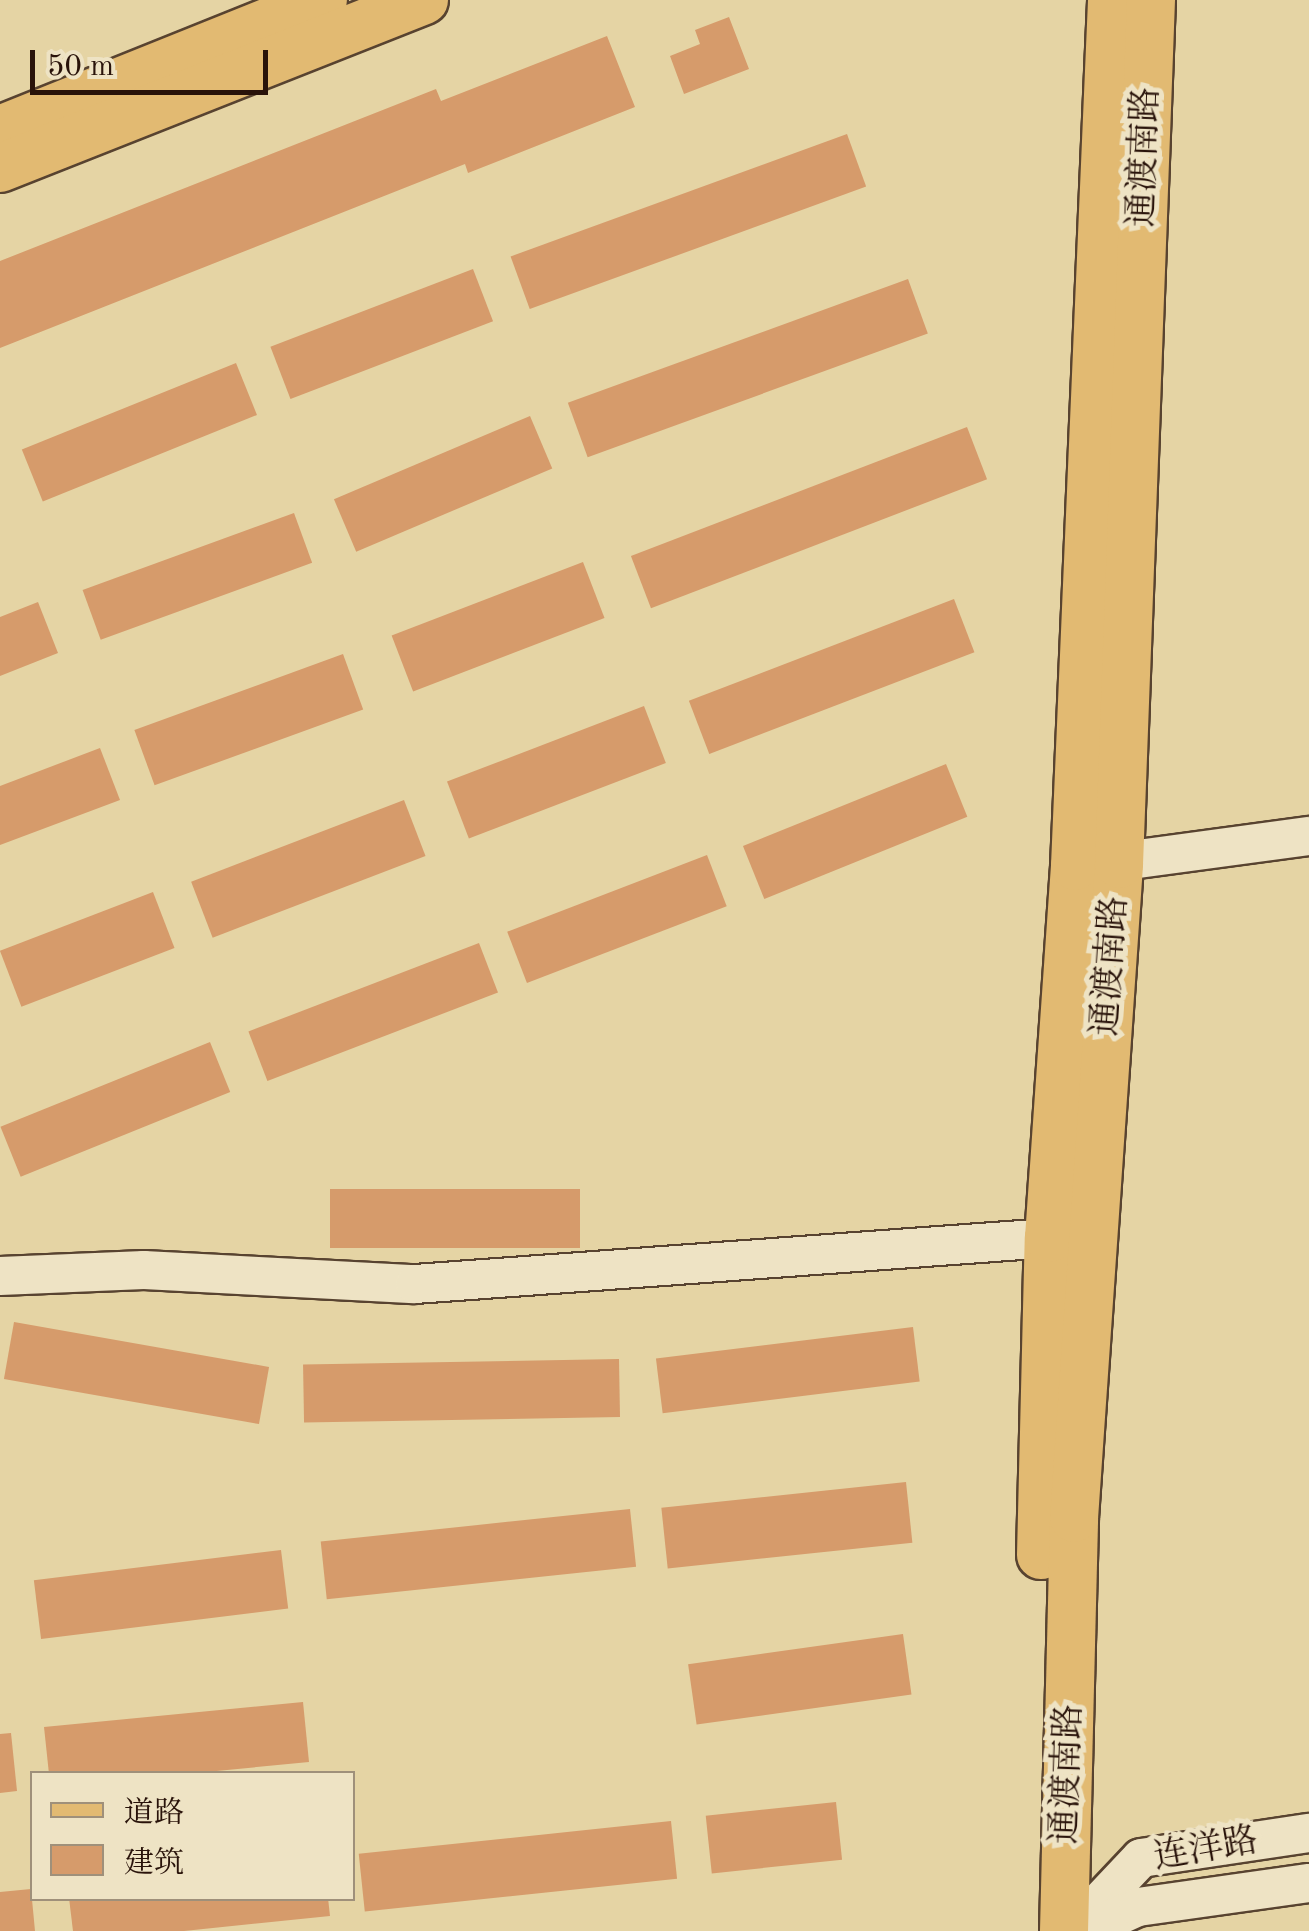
<!DOCTYPE html>
<html>
<head>
<meta charset="utf-8">
<style>
  body { margin:0 }
  #map { position:relative; width:1309px; height:1931px; overflow:hidden; background:#e5d4a4; font-family:"Old Standard TT","Noto Serif SC",serif }
  div>[style] { position:absolute }
  .building>* { inset:0; background:#d69b6b; transform-origin:0 0 }
  .roads { filter:drop-shadow(2px 0 #584330) drop-shadow(-2px 0 #584330) drop-shadow(0 2px #584330) drop-shadow(0 -2px #584330) }
  .minor>* { height:38px; margin:-19px; padding:0 19px; transform-origin:19px; border-radius:19px; background:#eee3c4 }
  .major>* { height:48px; margin:-24px; padding:0 24px; transform-origin:24px; border-radius:24px; background:#e2ba72 }
  span { translate:-50% -50%; white-space:nowrap; text-align:center; line-height:1.15; -webkit-text-stroke:10px #eee3c4; paint-order:stroke }
  .street-label { font-size:35px; color:#29130a }
  .legend { position:absolute; left:30px; top:1771px; width:325px; height:130px; box-sizing:border-box; background:#eee3c4; border:2px solid #9f907a; margin:0; padding:12px 18px; list-style:none; font-size:30px; color:#29130a }
  .legend li { display:flex; align-items:center; gap:20px; height:50px }
  .legend b { width:50px; border:2px solid #9f907a }
  .scale { position:absolute; left:30px; top:50px; width:238px; height:45px; box-sizing:border-box; border:5px solid #29130a; border-top:0; padding-left:12px; font-size:30px; line-height:35px; white-space:nowrap; color:#29130a; -webkit-text-stroke:8px #eee3c4; paint-order:stroke }
</style>
</head>
<body>
<div id="map">
  <div class="building">
    <div style="clip-path:polygon(729px 17px,749px 69px,684px 94px,670px 56px,700px 44px,695px 30px)"></div>
    <div style="clip-path:polygon(607px 36px,635px 107px,468px 173px,465px 164px,0 348px,0 261px,436px 89px,441px 101px)"></div>
    <div style="left:847px;top:134px;width:56px;height:358px;rotate:70deg"></div>
    <div style="left:473px;top:269px;width:56px;height:217px;rotate:69deg"></div>
    <div style="left:908px;top:279px;width:58px;height:362px;rotate:70deg"></div>
    <div style="left:236px;top:363px;width:56px;height:231px;rotate:68deg"></div>
    <div style="left:530px;top:416px;width:57px;height:213px;rotate:67deg"></div>
    <div style="left:967px;top:427px;width:56px;height:360px;rotate:69deg"></div>
    <div style="left:294px;top:513px;width:53px;height:225px;rotate:70deg"></div>
    <div style="left:583px;top:562px;width:60px;height:205px;rotate:69deg"></div>
    <div style="left:954px;top:599px;width:57px;height:284px;rotate:69deg"></div>
    <div style="clip-path:polygon(38px 602px,58px 653px,0 676px,0 617px)"></div>
    <div style="left:343px;top:654px;width:59px;height:222px;rotate:70deg"></div>
    <div style="left:644px;top:706px;width:61px;height:211px;rotate:69deg"></div>
    <div style="clip-path:polygon(100px 748px,120px 800px,0 845px,0 786px)"></div>
    <div style="left:946px;top:764px;width:57px;height:219px;rotate:68deg"></div>
    <div style="left:404px;top:800px;width:60px;height:228px;rotate:69deg"></div>
    <div style="left:707px;top:855px;width:55px;height:214px;rotate:69deg"></div>
    <div style="left:153px;top:892px;width:60px;height:164px;rotate:69deg"></div>
    <div style="left:479px;top:943px;width:53px;height:247px;rotate:69deg"></div>
    <div style="left:210px;top:1042px;width:54px;height:226px;rotate:68deg"></div>
    <div style="left:580px;top:1189px;width:59px;height:250px;rotate:90deg"></div>
    <div style="left:14px;top:1322px;width:259px;height:58px;rotate:10deg"></div>
    <div style="left:913px;top:1327px;width:55px;height:259px;rotate:83deg"></div>
    <div style="left:619px;top:1359px;width:58px;height:316px;rotate:89deg"></div>
    <div style="left:906px;top:1482px;width:61px;height:246px;rotate:84deg"></div>
    <div style="left:630px;top:1509px;width:58px;height:311px;rotate:84deg"></div>
    <div style="left:281px;top:1550px;width:59px;height:249px;rotate:83deg"></div>
    <div style="left:903px;top:1634px;width:61px;height:217px;rotate:82deg"></div>
    <div style="clip-path:polygon(303px 1702px,309px 1762px,185px 1774px,49px 1774px,44px 1727px)"></div>
    <div style="clip-path:polygon(11px 1733px,17px 1791px,0 1793px,0 1734px)"></div>
    <div style="left:836px;top:1802px;width:58px;height:131px;rotate:84deg"></div>
    <div style="left:671px;top:1821px;width:58px;height:314px;rotate:84deg"></div>
    <div style="clip-path:polygon(31px 1889px,35px 1931px,0 1931px,0 1892px)"></div>
    <div style="clip-path:polygon(69px 1898px,328px 1898px,330px 1916px,184px 1931px,73px 1931px)"></div>
  </div>
  <div class="roads">
    <div class="minor">
      <div style="left:1094px;top:865px;width:217px;rotate:-7.7deg"></div>
      <div style="left:0;top:1276px;width:144px;rotate:-2.4deg"></div>
      <div style="left:144px;top:1270px;width:271px;rotate:3deg"></div>
      <div style="left:415px;top:1284px;width:636px;rotate:-4.15deg"></div>
      <div style="left:1072px;top:1931px;width:100px;rotate:-46.6deg"></div>
      <div style="left:1141px;top:1858px;width:170px;rotate:-8.5deg"></div>
      <div style="left:1085px;top:1931px;width:58px;rotate:-24.4deg"></div>
      <div style="left:1138px;top:1907px;width:173px;rotate:-8deg"></div>
    </div>
    <div class="major">
      <div style="left:0;top:130px;width:348px;rotate:-21.9deg"></div>
      <div style="left:0;top:168px;width:456px;rotate:-21.6deg"></div>
      <div style="left:1041px;top:1555px;width:317px;rotate:-88.6deg"></div>
      <div style="left:1049px;top:1238px;width:373px;rotate:-86deg"></div>
      <div style="left:1075px;top:866px;width:867px;rotate:-87.55deg"></div>
      <div style="left:1064px;top:1931px;width:413px;rotate:-88.6deg"></div>
      <div style="left:1074px;top:1518px;width:656px;rotate:-86.06deg"></div>
      <div style="left:1119px;top:864px;width:865px;rotate:-87.88deg"></div>
    </div>
  </div>
  <div class="street-label">
    <span style="left:1145px;top:157px;rotate:-88deg">通渡南路</span>
    <span style="left:1111px;top:966px;rotate:-86deg">通渡南路</span>
    <span style="left:1068px;top:1774px;rotate:-88deg">通渡南路</span>
    <span style="left:1206px;top:1850px;rotate:-10deg">连洋路</span>
  </div>
  <ul class="legend">
  <li><b style="height:12px;background:#e2ba72"></b>道路</li>
  <li><b style="height:28px;background:#d69b6b"></b>建筑</li>
  </ul>
  <div class="scale">50 m</div>
</div>
</body>
</html>
